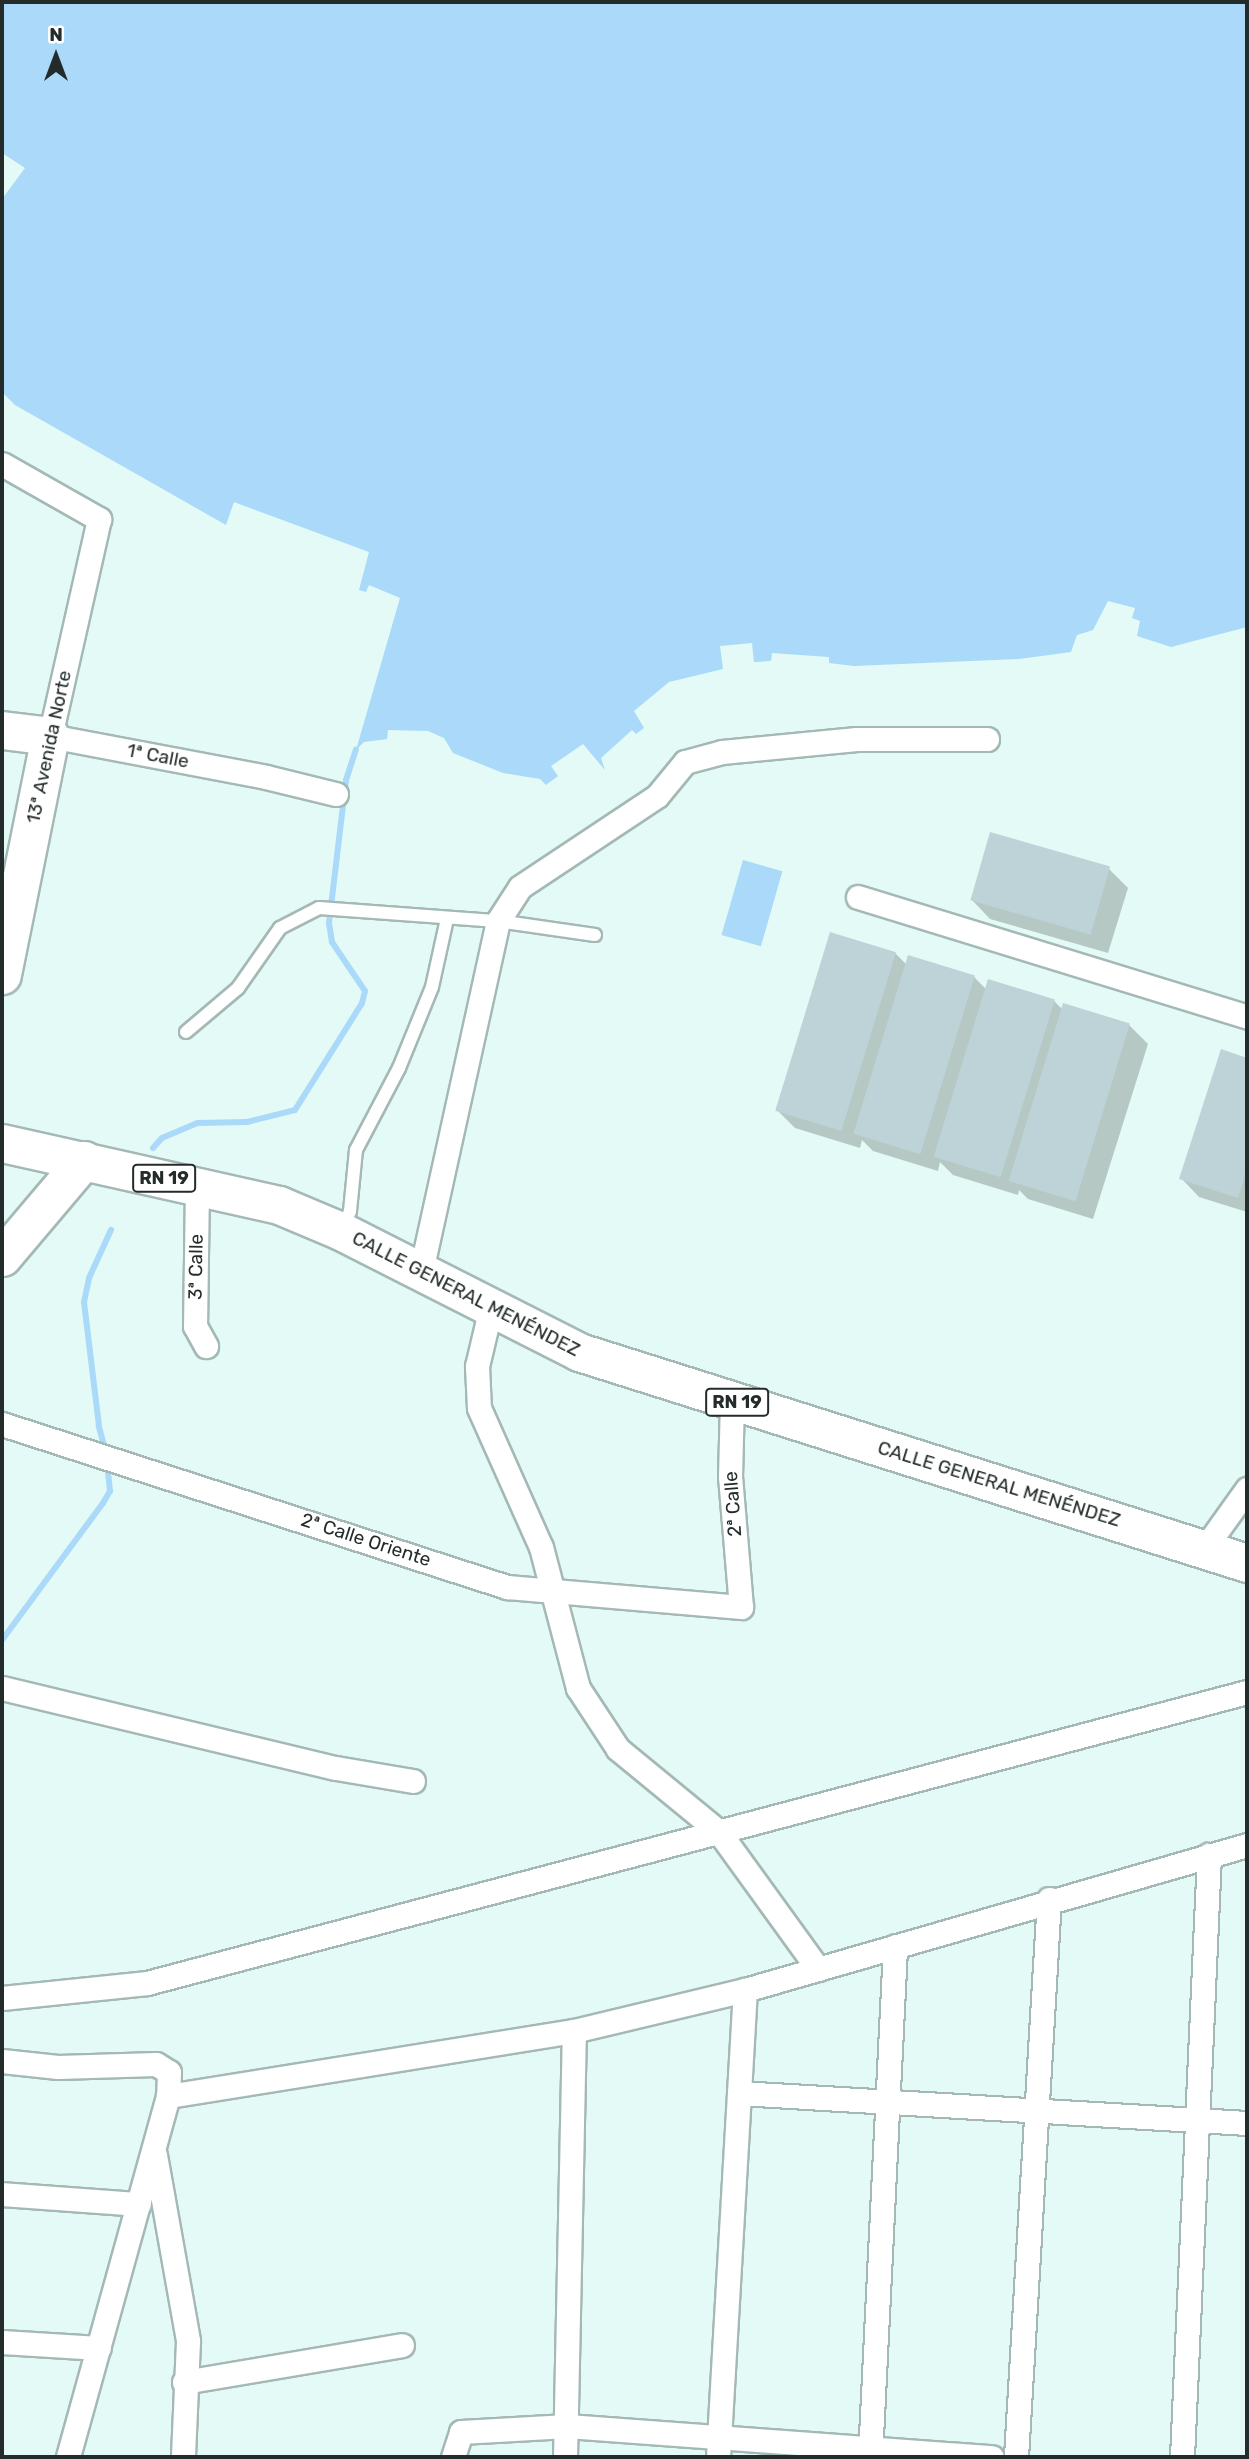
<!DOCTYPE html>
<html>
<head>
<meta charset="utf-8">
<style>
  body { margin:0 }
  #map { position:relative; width:1249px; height:2459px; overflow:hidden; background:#e3faf6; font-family:Rubik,sans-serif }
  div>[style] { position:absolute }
  .water>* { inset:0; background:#aad9f9; transform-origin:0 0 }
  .shadow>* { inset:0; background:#0003 }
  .stream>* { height:6px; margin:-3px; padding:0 3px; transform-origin:3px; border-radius:3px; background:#aad9f9 }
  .building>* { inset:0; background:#bdd3d7; transform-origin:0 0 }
  .roads { filter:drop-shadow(2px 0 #a4b9b6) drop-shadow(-2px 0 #a4b9b6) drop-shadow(0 2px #a4b9b6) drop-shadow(0 -2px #a4b9b6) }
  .service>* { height:12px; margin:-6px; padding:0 6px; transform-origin:6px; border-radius:6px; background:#fff }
  .minor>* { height:23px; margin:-11.5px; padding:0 11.5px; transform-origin:11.5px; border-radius:11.5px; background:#fff }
  .primary>* { height:37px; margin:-18.5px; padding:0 18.5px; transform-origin:18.5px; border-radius:18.5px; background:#fff }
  span { translate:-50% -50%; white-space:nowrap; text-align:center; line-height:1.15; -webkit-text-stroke:5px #fff; paint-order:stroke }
  .shield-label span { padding:2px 5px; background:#fff; border:2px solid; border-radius:5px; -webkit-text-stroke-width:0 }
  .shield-label { font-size:18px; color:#242c2b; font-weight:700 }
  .street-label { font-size:19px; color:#242c2b }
  .frame { position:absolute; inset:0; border:4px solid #242c2b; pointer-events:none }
  .north { position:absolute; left:21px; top:21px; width:70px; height:70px; -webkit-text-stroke:5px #fff; paint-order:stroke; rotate:0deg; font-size:19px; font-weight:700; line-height:28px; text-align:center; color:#242c2b }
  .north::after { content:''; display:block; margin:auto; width:24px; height:32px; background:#242c2b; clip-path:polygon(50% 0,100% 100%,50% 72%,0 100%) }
</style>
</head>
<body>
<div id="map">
  <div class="water">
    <div style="clip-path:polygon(2px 2px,1247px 2px,1247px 627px,1171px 647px,1137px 636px,1140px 621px,1132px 618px,1135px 608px,1108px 601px,1093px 630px,1077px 635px,1071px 652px,1019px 659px,854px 666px,829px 663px,829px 657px,772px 653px,771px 661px,754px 662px,752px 643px,720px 646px,723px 669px,669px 682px,634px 711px,644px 728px,636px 734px,632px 730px,601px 758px,605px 770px,583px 744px,551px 766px,558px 776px,546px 785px,540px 779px,503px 773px,453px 753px,444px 738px,428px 731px,388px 730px,387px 739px,364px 742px,356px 750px,400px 598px,369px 585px,366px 592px,359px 590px,369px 552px,234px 502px,226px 525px,15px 405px,2px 392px,2px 199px,25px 168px,2px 153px)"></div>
    <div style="left:743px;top:860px;width:41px;height:78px;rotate:16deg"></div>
  </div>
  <div class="shadow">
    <div style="clip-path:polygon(1109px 869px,1128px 888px,1108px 953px,990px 919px,972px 900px)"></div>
    <div style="clip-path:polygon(831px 934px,896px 954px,907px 965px,974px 977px,987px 990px,1054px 1001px,1063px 1010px,1129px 1025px,1148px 1044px,1093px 1219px,1028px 1199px,1019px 1190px,1018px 1195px,953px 1175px,940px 1162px,938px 1171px,873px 1151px,862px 1140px,860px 1148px,795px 1128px,776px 1109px)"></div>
    <div style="clip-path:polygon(1222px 1051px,1247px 1060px,1247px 1212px,1199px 1197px,1181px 1178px)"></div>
  </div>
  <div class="stream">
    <div style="left:153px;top:1148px;width:13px;rotate:-48deg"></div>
    <div style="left:162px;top:1138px;width:39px;rotate:-23deg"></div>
    <div style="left:198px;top:1123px;width:49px;rotate:-1.2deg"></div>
    <div style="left:247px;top:1122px;width:49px;rotate:-14deg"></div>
    <div style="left:295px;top:1110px;width:126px;rotate:-57.9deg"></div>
    <div style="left:362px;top:1003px;width:12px;rotate:-76deg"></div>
    <div style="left:365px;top:991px;width:59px;rotate:-124deg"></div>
    <div style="left:332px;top:942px;width:19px;rotate:-99deg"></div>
    <div style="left:329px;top:923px;width:144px;rotate:-83.2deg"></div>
    <div style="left:346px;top:780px;width:32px;rotate:-72deg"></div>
    <div style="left:106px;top:1453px;width:28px;rotate:-105deg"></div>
    <div style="left:99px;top:1426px;width:125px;rotate:-96.9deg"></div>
    <div style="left:84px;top:1302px;width:25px;rotate:-78deg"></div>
    <div style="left:89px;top:1278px;width:53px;rotate:-65.4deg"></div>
    <div style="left:2px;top:1640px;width:170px;rotate:-53.6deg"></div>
    <div style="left:103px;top:1503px;width:14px;rotate:-60deg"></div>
    <div style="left:110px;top:1491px;width:27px;rotate:-96deg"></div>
  </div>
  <div class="building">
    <div style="left:990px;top:832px;width:125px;height:71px;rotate:16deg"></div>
    <div style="left:830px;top:932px;width:69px;height:187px;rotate:17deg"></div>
    <div style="left:908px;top:955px;width:70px;height:187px;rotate:17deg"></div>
    <div style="left:988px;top:979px;width:70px;height:186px;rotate:17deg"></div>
    <div style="left:1063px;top:1003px;width:70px;height:186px;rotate:17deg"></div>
    <div style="clip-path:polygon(1221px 1049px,1247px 1058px,1247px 1169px,1238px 1198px,1179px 1179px)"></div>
  </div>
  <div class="roads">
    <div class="service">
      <div style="left:186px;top:1032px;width:68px;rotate:-40.2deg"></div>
      <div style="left:238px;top:988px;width:73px;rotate:-55deg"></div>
      <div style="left:280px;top:928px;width:44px;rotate:-27.1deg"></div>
      <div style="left:319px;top:908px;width:179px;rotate:4.2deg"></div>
      <div style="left:498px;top:921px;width:98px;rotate:8.2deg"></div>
      <div style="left:343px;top:1227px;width:17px;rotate:-66deg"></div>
      <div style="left:350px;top:1211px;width:61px;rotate:-84.4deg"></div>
      <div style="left:356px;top:1150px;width:93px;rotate:-62.3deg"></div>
      <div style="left:399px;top:1068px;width:87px;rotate:-67.8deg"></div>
      <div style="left:432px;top:987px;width:70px;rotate:-77.6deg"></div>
    </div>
    <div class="minor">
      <div style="left:2px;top:464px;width:112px;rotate:29.6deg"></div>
      <div style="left:99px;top:519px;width:222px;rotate:102.7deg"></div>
      <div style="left:50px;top:736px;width:220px;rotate:10.7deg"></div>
      <div style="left:266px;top:777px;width:72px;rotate:13.7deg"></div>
      <div style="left:858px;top:897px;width:407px;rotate:17.1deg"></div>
      <div style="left:197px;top:1185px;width:141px;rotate:90.8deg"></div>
      <div style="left:195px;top:1326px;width:23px;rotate:61deg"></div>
      <div style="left:421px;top:1271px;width:358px;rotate:-77.6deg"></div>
      <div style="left:498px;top:921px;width:40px;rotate:-57.1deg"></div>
      <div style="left:520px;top:887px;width:164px;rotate:-33.6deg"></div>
      <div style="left:657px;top:796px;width:44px;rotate:-50.5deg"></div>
      <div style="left:685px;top:762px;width:38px;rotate:-15deg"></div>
      <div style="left:722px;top:752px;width:135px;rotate:-5.5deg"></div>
      <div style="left:856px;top:739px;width:131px"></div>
      <div style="left:491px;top:1307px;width:61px;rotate:103.3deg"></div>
      <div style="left:477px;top:1366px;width:42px;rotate:87.3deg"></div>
      <div style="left:479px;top:1408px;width:152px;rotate:66deg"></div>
      <div style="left:541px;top:1547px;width:146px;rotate:75.3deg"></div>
      <div style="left:578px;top:1688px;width:73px;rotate:56.7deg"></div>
      <div style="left:618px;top:1749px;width:131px;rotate:39.4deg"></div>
      <div style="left:719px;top:1832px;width:169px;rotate:54.1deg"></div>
      <div style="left:2px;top:1424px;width:531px;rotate:17.89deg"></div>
      <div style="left:507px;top:1587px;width:235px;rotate:4.9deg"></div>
      <div style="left:741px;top:1607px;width:130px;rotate:-94.8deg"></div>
      <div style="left:730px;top:1477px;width:76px;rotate:-88.5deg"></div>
      <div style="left:1204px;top:1549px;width:74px;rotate:-54.4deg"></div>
      <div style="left:2px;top:1688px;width:343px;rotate:13.5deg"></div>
      <div style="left:336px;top:1768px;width:78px;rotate:9.6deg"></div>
      <div style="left:2px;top:1998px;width:146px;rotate:-5.9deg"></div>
      <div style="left:147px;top:1983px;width:1138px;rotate:-14.82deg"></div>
      <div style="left:2px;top:2061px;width:56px;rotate:6.1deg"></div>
      <div style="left:58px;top:2067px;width:98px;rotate:-1.8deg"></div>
      <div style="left:156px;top:2064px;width:15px;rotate:32deg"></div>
      <div style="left:169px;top:2072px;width:24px;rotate:92deg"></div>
      <div style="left:168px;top:2096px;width:375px;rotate:105.5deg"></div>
      <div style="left:739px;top:2093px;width:509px;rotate:3.38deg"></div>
      <div style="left:168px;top:2096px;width:411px;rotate:-9.1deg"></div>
      <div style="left:574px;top:2031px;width:176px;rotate:-13.5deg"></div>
      <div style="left:745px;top:1990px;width:523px;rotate:-16.11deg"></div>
      <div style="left:155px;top:2155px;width:189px;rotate:79.9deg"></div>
      <div style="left:188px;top:2341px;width:116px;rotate:92.5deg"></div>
      <div style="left:2px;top:2194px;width:137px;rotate:4.2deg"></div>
      <div style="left:2px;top:2342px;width:97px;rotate:3.5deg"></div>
      <div style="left:184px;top:2382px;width:221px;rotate:-9.6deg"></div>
      <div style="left:453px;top:2457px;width:26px;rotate:-72deg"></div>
      <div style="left:461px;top:2432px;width:106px;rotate:-3.2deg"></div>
      <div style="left:567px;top:2426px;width:426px;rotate:4.2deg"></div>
      <div style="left:565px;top:2457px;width:426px;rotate:-88.8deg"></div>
      <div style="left:718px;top:2457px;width:468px;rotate:-86.7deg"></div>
      <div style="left:870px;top:2457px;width:511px;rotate:-87.19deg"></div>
      <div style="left:1016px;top:2457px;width:559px;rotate:-86.62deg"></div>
      <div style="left:1182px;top:2457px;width:603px;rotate:-87.43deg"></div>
    </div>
    <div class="primary">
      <div style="left:2px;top:730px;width:48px;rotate:7.1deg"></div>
      <div style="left:50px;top:736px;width:244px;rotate:101.4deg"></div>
      <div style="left:2px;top:1143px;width:284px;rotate:12.6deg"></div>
      <div style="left:279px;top:1205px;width:67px;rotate:22.8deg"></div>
      <div style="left:341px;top:1231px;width:267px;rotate:26.9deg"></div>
      <div style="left:579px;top:1352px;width:701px;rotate:17.53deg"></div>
      <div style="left:2px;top:1257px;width:127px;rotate:-49.8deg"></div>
    </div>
  </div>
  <div class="shield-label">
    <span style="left:164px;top:1178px">RN 19</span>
    <span style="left:737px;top:1402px">RN 19</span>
  </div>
  <div class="street-label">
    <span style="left:49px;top:747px;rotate:-78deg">13ª Avenida Norte</span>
    <span style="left:158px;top:756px;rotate:11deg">1ª Calle</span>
    <span style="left:196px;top:1267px;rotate:-89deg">3ª Calle</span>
    <span style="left:466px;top:1294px;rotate:27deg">CALLE GENERAL MENÉNDEZ</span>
    <span style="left:999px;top:1484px;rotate:17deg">CALLE GENERAL MENÉNDEZ</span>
    <span style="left:733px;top:1504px;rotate:-94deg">2ª Calle</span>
    <span style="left:366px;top:1540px;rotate:18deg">2ª Calle Oriente</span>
  </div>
  <div class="frame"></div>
  <div class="north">N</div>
</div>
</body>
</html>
